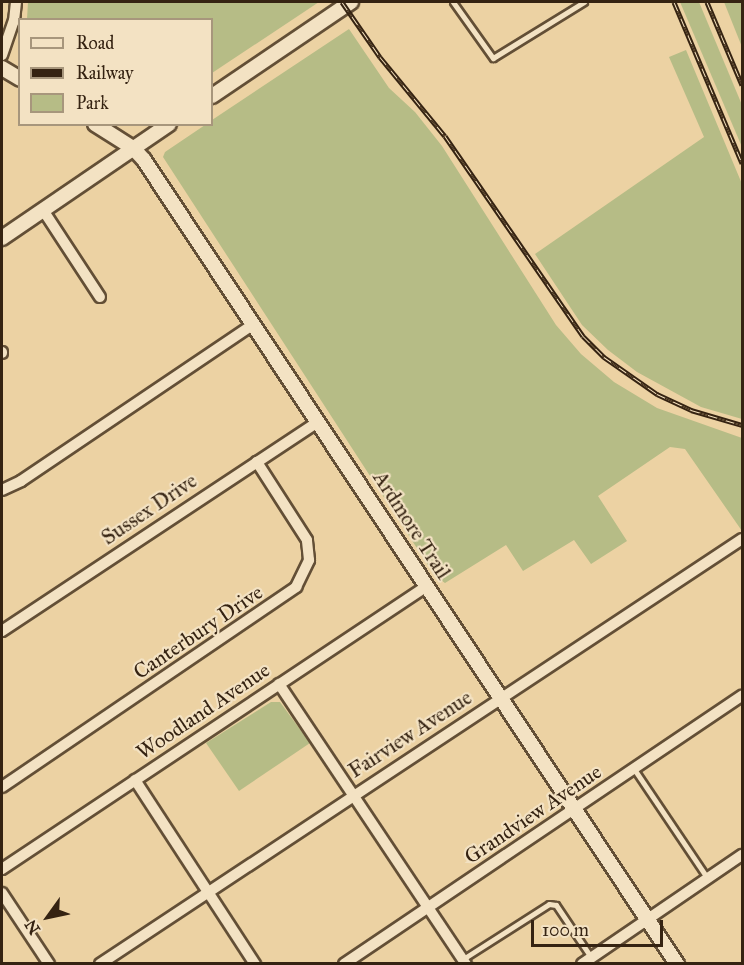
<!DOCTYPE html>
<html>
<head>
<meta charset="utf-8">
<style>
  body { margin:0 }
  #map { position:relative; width:744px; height:965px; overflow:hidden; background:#ecd2a3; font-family:"IM FELL Great Primer",serif }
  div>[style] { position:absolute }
  .green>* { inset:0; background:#b6bc86 }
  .roads { filter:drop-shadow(2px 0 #634f36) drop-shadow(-2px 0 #634f36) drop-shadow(0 2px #634f36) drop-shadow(0 -2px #634f36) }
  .service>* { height:5px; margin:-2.5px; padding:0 2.5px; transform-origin:2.5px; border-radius:2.5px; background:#f3e2c3 }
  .minor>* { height:10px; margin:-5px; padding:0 5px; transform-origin:5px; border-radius:5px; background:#f3e2c3 }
  .tertiary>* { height:14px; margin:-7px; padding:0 7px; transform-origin:7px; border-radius:7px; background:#f3e2c3 }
  .rail>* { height:5px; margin-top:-2.5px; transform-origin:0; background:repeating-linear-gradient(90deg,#f3e2c3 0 9px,#352312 0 18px); box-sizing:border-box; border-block:2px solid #352312 }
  span { translate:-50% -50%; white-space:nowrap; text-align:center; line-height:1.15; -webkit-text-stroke:4.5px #f3e2c3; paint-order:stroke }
  .street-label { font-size:21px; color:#352312 }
  .frame { position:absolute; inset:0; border:3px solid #352312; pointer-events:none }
  .legend { position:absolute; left:18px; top:18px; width:195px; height:108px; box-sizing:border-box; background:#f3e2c3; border:2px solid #a7967c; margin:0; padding:8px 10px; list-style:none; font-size:18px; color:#352312 }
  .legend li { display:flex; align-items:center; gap:12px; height:30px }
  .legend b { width:30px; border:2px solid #a7967c }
  .north { position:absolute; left:18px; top:887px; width:60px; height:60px; -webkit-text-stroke:4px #f3e2c3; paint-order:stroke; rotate:237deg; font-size:16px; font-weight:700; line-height:24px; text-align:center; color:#352312 }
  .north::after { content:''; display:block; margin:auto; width:21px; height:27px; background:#352312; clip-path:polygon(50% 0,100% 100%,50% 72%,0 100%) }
  .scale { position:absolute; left:531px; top:920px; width:132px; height:27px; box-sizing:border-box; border:3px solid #352312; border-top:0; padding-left:8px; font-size:18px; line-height:21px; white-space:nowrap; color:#352312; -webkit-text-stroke:4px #f3e2c3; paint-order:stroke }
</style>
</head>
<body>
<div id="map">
  <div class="green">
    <div style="clip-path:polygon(28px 2px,319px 2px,212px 73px,212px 20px,27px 19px)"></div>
    <div style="clip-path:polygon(680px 2px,699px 2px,742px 105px,742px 147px)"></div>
    <div style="clip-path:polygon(724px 2px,742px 2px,742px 47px)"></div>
    <div style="clip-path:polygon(349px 29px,389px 88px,415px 112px,442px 146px,556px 325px,581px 354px,614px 382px,657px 408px,742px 438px,742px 531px,685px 449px,670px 447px,598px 496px,627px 541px,591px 564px,574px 540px,523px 571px,506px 545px,445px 583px,435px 576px,163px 157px,165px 152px,205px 125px,212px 124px,212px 120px)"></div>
    <div style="clip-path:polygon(686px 50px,742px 184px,742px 419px,701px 407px,637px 372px,608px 350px,582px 325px,535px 254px,704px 137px,669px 57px)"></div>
    <div style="clip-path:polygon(271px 702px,280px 702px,310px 743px,239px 791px,206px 743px)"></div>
  </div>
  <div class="roads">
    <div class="service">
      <div style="left:453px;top:2px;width:69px;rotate:54.5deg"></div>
      <div style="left:493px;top:58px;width:107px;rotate:-31.6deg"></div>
      <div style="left:634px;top:769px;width:133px;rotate:56.1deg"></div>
      <div style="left:463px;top:959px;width:102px;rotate:-32.6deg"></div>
      <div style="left:549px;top:904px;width:7px;rotate:8deg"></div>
      <div style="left:556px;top:905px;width:63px;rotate:56.1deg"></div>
    </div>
    <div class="minor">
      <div style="left:2px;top:55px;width:36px;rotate:-71deg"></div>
      <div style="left:14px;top:21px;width:19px;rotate:-84deg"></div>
      <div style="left:43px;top:210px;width:104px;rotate:56.8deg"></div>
      <div style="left:2px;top:352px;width:1px;rotate:90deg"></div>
      <div style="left:2px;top:490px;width:21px;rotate:-25deg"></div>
      <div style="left:21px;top:481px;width:281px;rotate:-34deg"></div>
      <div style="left:2px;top:631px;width:380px;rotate:-33.5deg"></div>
      <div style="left:279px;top:684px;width:337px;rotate:56.3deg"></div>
      <div style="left:135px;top:780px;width:220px;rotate:56.9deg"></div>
      <div style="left:2px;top:787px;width:356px;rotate:-34.2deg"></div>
      <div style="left:296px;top:587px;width:30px;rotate:-64deg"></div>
      <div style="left:309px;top:560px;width:20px;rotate:-96deg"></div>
      <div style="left:307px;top:540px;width:93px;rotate:-122.7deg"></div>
      <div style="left:2px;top:869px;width:511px;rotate:-33.66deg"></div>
      <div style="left:2px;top:893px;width:85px;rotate:56.5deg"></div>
      <div style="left:100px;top:964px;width:770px;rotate:-33.5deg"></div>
      <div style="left:344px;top:964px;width:480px;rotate:-34deg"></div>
      <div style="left:582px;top:964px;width:194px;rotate:-34.3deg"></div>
    </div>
    <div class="tertiary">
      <div style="left:2px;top:68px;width:21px;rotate:31deg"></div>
      <div style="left:212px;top:96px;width:168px;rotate:-34.1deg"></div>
      <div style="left:95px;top:124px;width:45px;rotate:32.3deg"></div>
      <div style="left:133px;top:148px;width:16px;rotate:47deg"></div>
      <div style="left:144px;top:160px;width:965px;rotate:56.46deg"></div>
      <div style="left:2px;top:238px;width:202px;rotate:-34.3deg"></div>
    </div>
  </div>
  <div class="rail">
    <div style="left:342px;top:2px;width:67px;rotate:55.4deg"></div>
    <div style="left:380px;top:57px;width:102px;rotate:50.6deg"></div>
    <div style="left:445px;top:136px;width:243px;rotate:55.4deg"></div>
    <div style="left:583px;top:336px;width:30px;rotate:45deg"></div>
    <div style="left:604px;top:357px;width:65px;rotate:34.9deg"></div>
    <div style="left:657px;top:394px;width:38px;rotate:25deg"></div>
    <div style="left:691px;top:410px;width:53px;rotate:16.4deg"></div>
    <div style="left:674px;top:2px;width:175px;rotate:67.1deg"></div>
    <div style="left:707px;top:2px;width:90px;rotate:67.1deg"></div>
  </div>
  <div class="street-label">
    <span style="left:149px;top:509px;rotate:-34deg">Sussex Drive</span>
    <span style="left:412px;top:525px;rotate:57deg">Ardmore Trail</span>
    <span style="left:198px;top:632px;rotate:-34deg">Canterbury Drive</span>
    <span style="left:203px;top:711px;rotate:-34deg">Woodland Avenue</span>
    <span style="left:410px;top:734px;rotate:-33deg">Fairview Avenue</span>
    <span style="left:533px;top:814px;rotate:-34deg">Grandview Avenue</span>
  </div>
  <div class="frame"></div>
  <ul class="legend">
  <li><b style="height:8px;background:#f3e2c3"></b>Road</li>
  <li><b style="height:8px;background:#352312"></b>Railway</li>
  <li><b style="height:16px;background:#b6bc86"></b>Park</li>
  </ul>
  <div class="north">N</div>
  <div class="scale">100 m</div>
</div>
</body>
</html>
